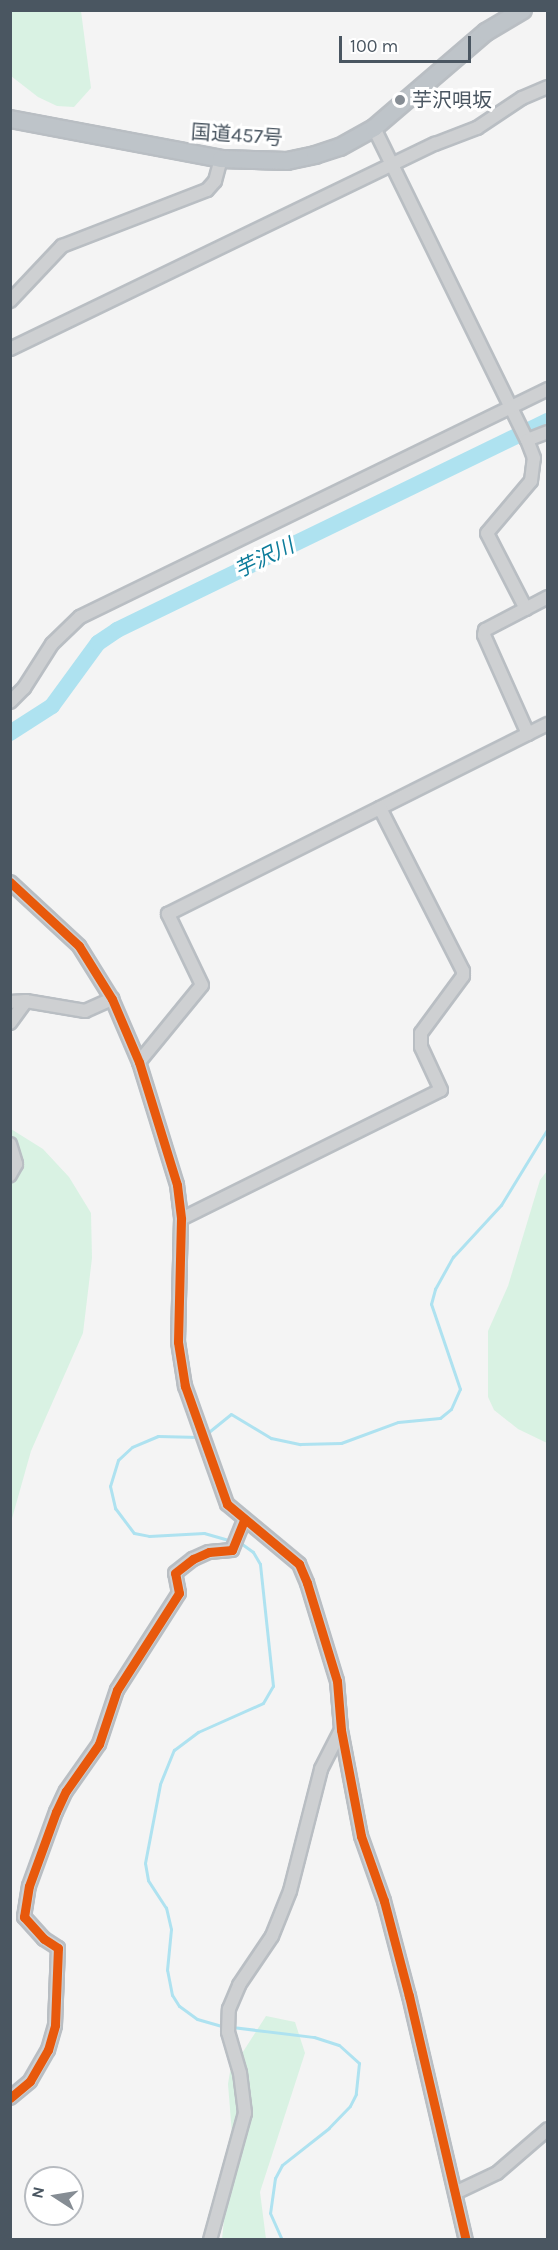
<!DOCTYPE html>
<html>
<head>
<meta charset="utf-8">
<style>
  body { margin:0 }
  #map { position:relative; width:558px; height:2250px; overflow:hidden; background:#f4f4f4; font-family:Karla,"Noto Sans JP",sans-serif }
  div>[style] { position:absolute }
  .green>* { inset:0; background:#d9f2e3 }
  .stream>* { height:3px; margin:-1.5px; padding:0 1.5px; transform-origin:1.5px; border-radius:1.5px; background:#aee2f0 }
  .river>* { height:16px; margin:-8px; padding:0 8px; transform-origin:8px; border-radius:8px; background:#aee2f0 }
  .roads { filter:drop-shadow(2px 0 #b9bec3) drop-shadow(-2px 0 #b9bec3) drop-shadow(0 2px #b9bec3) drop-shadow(0 -2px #b9bec3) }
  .minor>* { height:12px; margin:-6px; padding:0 6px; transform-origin:6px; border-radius:6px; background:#ced0d2 }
  .highway>* { height:16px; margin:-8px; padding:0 8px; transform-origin:8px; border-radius:8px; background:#bec4c9 }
  .cycleway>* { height:9px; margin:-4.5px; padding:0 4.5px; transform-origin:4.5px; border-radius:4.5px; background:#e8590c }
  .dots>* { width:16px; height:16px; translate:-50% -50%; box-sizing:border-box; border:3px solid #fff; border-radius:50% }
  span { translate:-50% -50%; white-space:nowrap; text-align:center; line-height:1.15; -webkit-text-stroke:6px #fff; paint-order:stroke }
  .poi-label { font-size:20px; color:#4a5661 }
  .left { translate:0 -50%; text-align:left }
  .street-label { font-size:20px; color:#4a5661 }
  .water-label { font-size:21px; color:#0c7c9b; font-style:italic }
  .frame { position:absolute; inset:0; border:12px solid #4a5661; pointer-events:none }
  .north { position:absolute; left:24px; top:2166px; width:60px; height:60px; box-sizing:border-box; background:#fff; border:2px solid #b7bbc0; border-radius:50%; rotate:282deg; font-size:16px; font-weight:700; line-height:24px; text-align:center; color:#4a5661 }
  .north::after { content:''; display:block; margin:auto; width:21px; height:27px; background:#868d94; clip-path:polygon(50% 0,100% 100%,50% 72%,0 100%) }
  .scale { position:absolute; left:339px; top:36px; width:132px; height:27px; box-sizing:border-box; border:3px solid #4a5661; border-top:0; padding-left:8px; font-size:18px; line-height:21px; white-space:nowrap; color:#4a5661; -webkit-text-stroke:4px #fff; paint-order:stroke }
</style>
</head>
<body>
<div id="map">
  <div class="green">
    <div style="clip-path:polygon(11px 10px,81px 11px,91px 88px,74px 107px,57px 106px,38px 97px,11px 76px)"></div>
    <div style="clip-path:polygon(11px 1129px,43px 1149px,69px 1177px,91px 1213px,92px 1258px,83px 1333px,31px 1451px,11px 1522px)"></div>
    <div style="clip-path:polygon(547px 1171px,547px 1443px,518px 1429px,494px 1410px,488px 1397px,488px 1331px,508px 1286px,540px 1180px)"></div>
    <div style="clip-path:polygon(266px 2016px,295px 2022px,305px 2053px,260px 2192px,266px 2239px,222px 2240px,232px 2134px,228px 2084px,230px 2072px)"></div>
  </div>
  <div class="stream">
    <div style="left:205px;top:1435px;width:33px;rotate:-39deg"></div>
    <div style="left:231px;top:1414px;width:47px;rotate:31deg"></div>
    <div style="left:271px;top:1438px;width:30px;rotate:12deg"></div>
    <div style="left:300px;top:1444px;width:41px;rotate:-1.4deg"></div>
    <div style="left:341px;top:1443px;width:61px;rotate:-20.2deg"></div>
    <div style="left:398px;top:1422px;width:42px;rotate:-5.4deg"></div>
    <div style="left:440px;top:1418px;width:14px;rotate:-39deg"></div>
    <div style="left:451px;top:1409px;width:22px;rotate:-66deg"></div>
    <div style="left:460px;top:1389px;width:90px;rotate:-108.8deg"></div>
    <div style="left:431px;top:1304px;width:16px;rotate:-75deg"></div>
    <div style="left:435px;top:1289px;width:37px;rotate:-61deg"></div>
    <div style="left:453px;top:1257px;width:71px;rotate:-47.3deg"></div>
    <div style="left:501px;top:1205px;width:90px;rotate:-58.6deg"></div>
    <div style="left:199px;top:1437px;width:41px;rotate:-178.6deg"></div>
    <div style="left:158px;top:1436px;width:28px;rotate:157deg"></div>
    <div style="left:132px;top:1447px;width:19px;rotate:137deg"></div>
    <div style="left:118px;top:1460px;width:27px;rotate:107deg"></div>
    <div style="left:110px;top:1486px;width:23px;rotate:77deg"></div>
    <div style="left:115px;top:1508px;width:31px;rotate:53deg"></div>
    <div style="left:134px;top:1533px;width:15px;rotate:11deg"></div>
    <div style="left:149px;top:1536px;width:55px;rotate:-3.1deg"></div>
    <div style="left:204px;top:1533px;width:29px;rotate:16deg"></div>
    <div style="left:225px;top:2027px;width:29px;rotate:-164deg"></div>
    <div style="left:197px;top:2019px;width:22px;rotate:-144deg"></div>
    <div style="left:179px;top:2006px;width:13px;rotate:-122deg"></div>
    <div style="left:172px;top:1995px;width:25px;rotate:-101deg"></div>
    <div style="left:167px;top:1970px;width:41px;rotate:-84.4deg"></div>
    <div style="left:171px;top:1929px;width:22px;rotate:-103deg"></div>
    <div style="left:166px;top:1908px;width:33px;rotate:-123deg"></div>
    <div style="left:148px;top:1880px;width:17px;rotate:-100deg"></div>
    <div style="left:145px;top:1863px;width:80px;rotate:-79.2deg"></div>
    <div style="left:160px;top:1784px;width:37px;rotate:-68deg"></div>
    <div style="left:174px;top:1750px;width:30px;rotate:-37deg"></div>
    <div style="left:198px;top:1732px;width:71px;rotate:-24deg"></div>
    <div style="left:263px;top:1703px;width:20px;rotate:-60deg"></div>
    <div style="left:273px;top:1686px;width:123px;rotate:-96.1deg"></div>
    <div style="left:260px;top:1564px;width:14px;rotate:-120deg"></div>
    <div style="left:253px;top:1552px;width:17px;rotate:-144deg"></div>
    <div style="left:232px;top:2027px;width:83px;rotate:7deg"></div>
    <div style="left:314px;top:2037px;width:26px;rotate:18deg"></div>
    <div style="left:339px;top:2045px;width:27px;rotate:42deg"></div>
    <div style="left:359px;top:2063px;width:31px;rotate:96deg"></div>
    <div style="left:356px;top:2094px;width:13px;rotate:117deg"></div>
    <div style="left:350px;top:2106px;width:30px;rotate:134deg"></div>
    <div style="left:329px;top:2128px;width:60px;rotate:141.8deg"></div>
    <div style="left:282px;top:2165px;width:15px;rotate:118deg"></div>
    <div style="left:275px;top:2178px;width:35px;rotate:98deg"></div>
    <div style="left:270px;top:2213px;width:30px;rotate:66deg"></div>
  </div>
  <div class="river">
    <div style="left:10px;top:733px;width:50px;rotate:-32.7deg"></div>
    <div style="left:52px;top:706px;width:78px;rotate:-53.9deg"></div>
    <div style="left:98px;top:643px;width:23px;rotate:-34deg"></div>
    <div style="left:117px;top:630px;width:479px;rotate:-25.9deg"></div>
  </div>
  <div class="roads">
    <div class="minor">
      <div style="left:374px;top:128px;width:347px;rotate:63.9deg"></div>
      <div style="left:527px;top:440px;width:22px;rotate:-21deg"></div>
      <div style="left:10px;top:301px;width:76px;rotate:-46.6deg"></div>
      <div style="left:62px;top:246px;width:155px;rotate:-21.1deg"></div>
      <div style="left:207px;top:190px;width:12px;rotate:-48deg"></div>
      <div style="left:215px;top:181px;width:23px;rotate:-75deg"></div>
      <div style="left:10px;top:349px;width:472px;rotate:-25.8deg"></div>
      <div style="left:435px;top:144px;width:45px;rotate:-20.9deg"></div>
      <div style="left:477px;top:128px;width:54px;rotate:-33.7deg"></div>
      <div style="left:522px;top:98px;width:28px;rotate:-23deg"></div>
      <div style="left:526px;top:609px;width:85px;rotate:-117.2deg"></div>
      <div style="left:487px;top:533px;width:68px;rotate:-49.8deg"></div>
      <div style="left:531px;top:481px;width:23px;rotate:-83deg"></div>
      <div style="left:534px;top:458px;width:19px;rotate:-111deg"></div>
      <div style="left:10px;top:702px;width:20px;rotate:-45deg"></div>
      <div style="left:24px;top:688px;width:52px;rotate:-57.5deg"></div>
      <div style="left:52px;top:644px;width:39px;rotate:-44deg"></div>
      <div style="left:80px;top:617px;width:521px;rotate:-25.97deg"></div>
      <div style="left:528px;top:734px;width:108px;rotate:-114deg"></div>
      <div style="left:484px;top:635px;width:5px;rotate:-79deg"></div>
      <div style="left:485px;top:630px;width:71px;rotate:-27.6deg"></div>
      <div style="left:10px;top:882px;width:94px;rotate:42.8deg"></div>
      <div style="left:79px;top:946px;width:62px;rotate:58.1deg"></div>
      <div style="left:112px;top:999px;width:69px;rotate:66.8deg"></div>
      <div style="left:139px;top:1062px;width:129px;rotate:72.8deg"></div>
      <div style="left:177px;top:1185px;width:34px;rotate:83deg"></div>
      <div style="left:181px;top:1219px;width:123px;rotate:91.4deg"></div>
      <div style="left:178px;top:1342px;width:45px;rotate:81deg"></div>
      <div style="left:185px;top:1386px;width:125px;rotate:70.4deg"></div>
      <div style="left:227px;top:1504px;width:94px;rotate:39.8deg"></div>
      <div style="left:299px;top:1564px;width:21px;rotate:67deg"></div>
      <div style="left:307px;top:1583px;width:102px;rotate:73deg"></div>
      <div style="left:337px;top:1681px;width:49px;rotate:85.3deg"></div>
      <div style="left:341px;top:1730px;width:108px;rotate:79.3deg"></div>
      <div style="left:361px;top:1836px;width:69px;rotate:70.5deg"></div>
      <div style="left:384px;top:1901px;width:98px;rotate:75.3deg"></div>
      <div style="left:409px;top:1996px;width:251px;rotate:76.9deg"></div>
      <div style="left:10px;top:1002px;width:16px;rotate:-4deg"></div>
      <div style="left:26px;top:1001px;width:60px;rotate:9.6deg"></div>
      <div style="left:85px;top:1011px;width:30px;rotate:-24deg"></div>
      <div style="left:10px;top:1023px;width:27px;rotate:-54deg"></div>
      <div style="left:139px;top:1062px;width:99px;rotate:-50.7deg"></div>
      <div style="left:202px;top:985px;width:79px;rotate:-115.6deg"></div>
      <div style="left:168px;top:914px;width:425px;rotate:-26.6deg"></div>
      <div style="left:10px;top:1144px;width:21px;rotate:73deg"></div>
      <div style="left:16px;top:1164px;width:13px;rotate:119deg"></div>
      <div style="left:181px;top:1219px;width:290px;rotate:-26.4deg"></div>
      <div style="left:441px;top:1090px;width:47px;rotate:-114.9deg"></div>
      <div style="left:421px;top:1047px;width:14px;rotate:-90deg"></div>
      <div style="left:421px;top:1033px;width:71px;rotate:-53.6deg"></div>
      <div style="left:463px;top:976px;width:5px;rotate:-90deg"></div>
      <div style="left:463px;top:971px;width:183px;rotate:-117deg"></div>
      <div style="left:10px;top:2098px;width:26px;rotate:-40deg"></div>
      <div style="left:30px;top:2081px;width:36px;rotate:-60deg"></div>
      <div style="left:48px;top:2050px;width:26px;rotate:-74deg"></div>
      <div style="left:55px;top:2025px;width:77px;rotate:-87.8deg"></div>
      <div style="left:58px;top:1948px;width:17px;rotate:-147deg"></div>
      <div style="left:44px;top:1939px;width:30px;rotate:-132deg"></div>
      <div style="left:24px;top:1917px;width:31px;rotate:-81deg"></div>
      <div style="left:29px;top:1886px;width:79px;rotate:-70deg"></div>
      <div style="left:56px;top:1812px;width:23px;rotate:-65deg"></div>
      <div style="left:66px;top:1791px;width:57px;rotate:-54.9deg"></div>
      <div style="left:99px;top:1744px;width:57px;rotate:-71.6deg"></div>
      <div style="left:117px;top:1690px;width:115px;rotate:-57.4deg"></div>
      <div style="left:179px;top:1593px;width:20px;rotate:-101deg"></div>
      <div style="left:175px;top:1573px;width:23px;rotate:-38deg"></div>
      <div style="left:193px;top:1559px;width:17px;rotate:-24deg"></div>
      <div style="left:209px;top:1552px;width:23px;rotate:-5deg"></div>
      <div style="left:232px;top:1550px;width:31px;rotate:-68deg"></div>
      <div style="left:457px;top:2192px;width:44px;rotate:-25.4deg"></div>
      <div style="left:497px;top:2173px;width:67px;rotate:-40.8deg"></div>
      <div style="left:210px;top:2240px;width:132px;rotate:-74.6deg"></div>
      <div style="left:245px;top:2113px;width:40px;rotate:-97.1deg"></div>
      <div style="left:240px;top:2073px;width:43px;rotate:-106.3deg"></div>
      <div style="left:228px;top:2032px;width:23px;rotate:-88deg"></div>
      <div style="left:229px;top:2009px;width:26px;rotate:-67deg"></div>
      <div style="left:239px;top:1985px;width:59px;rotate:-56deg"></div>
      <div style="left:272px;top:1936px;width:48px;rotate:-68.2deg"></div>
      <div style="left:290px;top:1891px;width:126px;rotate:-75.7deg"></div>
      <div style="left:321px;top:1769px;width:44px;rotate:-62.9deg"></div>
    </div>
    <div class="highway">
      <div style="left:10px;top:119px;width:215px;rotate:10.7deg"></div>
      <div style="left:221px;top:159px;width:66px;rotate:1.7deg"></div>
      <div style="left:287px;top:161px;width:29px;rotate:-12deg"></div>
      <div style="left:315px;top:155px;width:26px;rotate:-18deg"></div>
      <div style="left:340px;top:147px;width:39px;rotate:-29deg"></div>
      <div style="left:374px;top:128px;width:148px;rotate:-40.6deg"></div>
      <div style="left:486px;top:32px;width:43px;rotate:-30.7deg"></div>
    </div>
  </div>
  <div class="cycleway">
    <div style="left:10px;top:882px;width:94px;rotate:42.8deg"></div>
    <div style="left:79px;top:946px;width:62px;rotate:58.1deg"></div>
    <div style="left:112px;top:999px;width:69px;rotate:66.8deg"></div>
    <div style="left:139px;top:1062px;width:129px;rotate:72.8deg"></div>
    <div style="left:177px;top:1185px;width:34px;rotate:83deg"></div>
    <div style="left:181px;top:1219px;width:123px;rotate:91.4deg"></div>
    <div style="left:178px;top:1342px;width:45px;rotate:81deg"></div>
    <div style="left:185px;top:1386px;width:125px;rotate:70.4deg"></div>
    <div style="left:227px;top:1504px;width:94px;rotate:39.8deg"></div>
    <div style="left:299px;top:1564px;width:21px;rotate:67deg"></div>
    <div style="left:307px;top:1583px;width:102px;rotate:73deg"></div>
    <div style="left:337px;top:1681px;width:49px;rotate:85.3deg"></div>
    <div style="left:341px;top:1730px;width:108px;rotate:79.3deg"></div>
    <div style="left:361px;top:1836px;width:69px;rotate:70.5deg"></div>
    <div style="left:384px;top:1901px;width:98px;rotate:75.3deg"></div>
    <div style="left:409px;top:1996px;width:251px;rotate:76.9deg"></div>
    <div style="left:10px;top:2098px;width:26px;rotate:-40deg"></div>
    <div style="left:30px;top:2081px;width:36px;rotate:-60deg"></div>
    <div style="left:48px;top:2050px;width:26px;rotate:-74deg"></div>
    <div style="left:55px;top:2025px;width:77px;rotate:-87.8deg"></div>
    <div style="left:58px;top:1948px;width:17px;rotate:-147deg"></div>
    <div style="left:44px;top:1939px;width:30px;rotate:-132deg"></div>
    <div style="left:24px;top:1917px;width:31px;rotate:-81deg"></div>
    <div style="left:29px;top:1886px;width:79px;rotate:-70deg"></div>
    <div style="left:56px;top:1812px;width:23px;rotate:-65deg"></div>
    <div style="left:66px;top:1791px;width:57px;rotate:-54.9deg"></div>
    <div style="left:99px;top:1744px;width:57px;rotate:-71.6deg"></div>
    <div style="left:117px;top:1690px;width:115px;rotate:-57.4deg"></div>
    <div style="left:179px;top:1593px;width:20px;rotate:-101deg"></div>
    <div style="left:175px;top:1573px;width:23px;rotate:-38deg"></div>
    <div style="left:193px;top:1559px;width:17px;rotate:-24deg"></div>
    <div style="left:209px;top:1552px;width:23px;rotate:-5deg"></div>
    <div style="left:232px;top:1550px;width:31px;rotate:-68deg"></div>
  </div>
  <div class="dots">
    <div style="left:400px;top:100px;background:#868d94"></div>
  </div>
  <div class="poi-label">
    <span class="left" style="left:412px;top:100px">芋沢唄坂</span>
  </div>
  <div class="street-label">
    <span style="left:237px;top:135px;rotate:4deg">国道457号</span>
  </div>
  <div class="water-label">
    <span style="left:264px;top:558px;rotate:-26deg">芋沢川</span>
  </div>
  <div class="frame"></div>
  <div class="north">N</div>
  <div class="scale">100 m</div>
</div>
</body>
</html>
